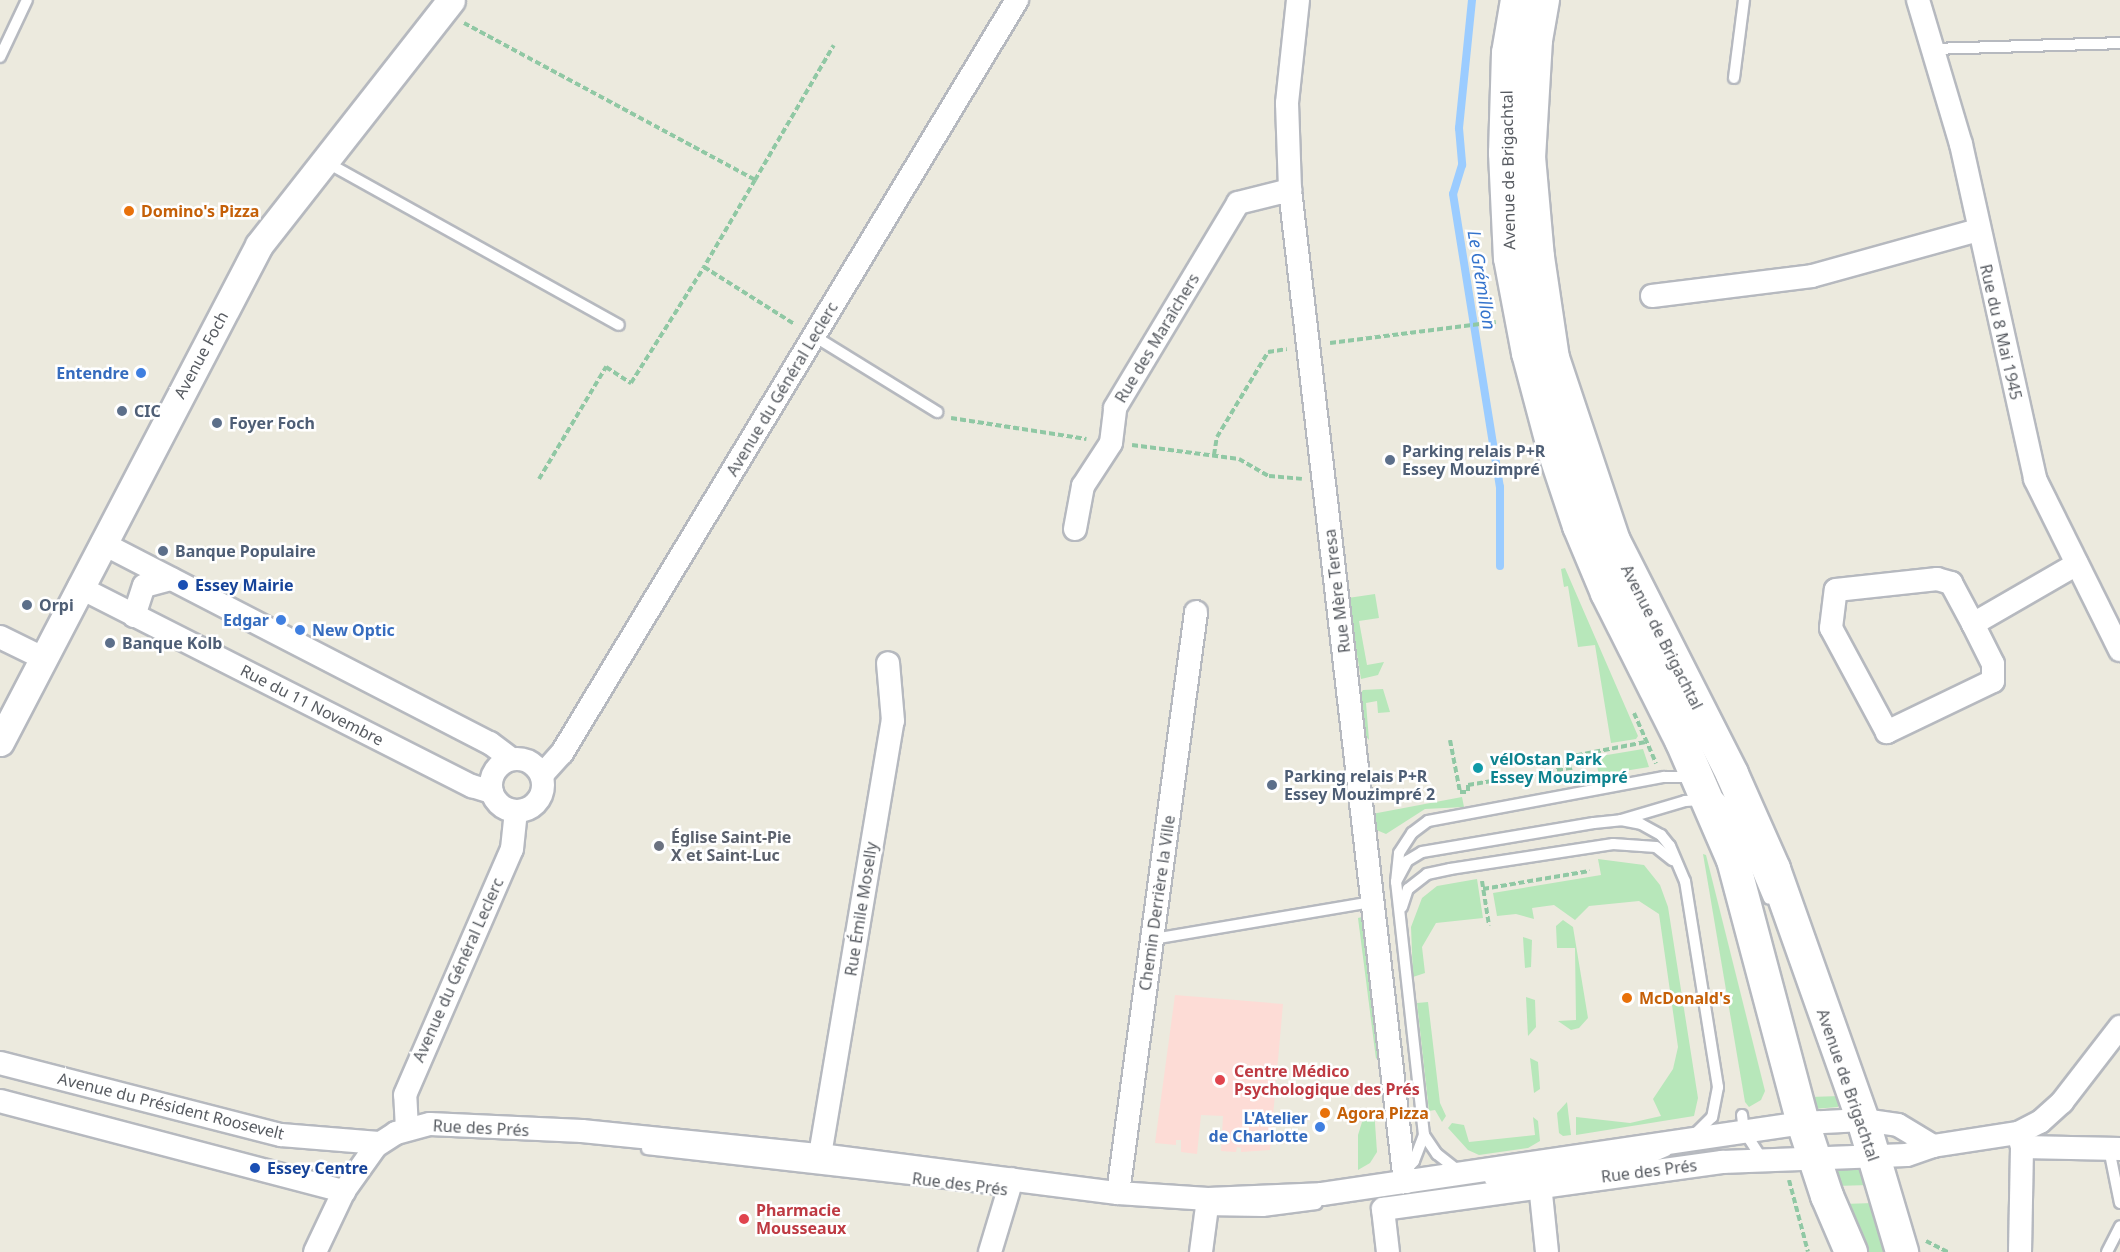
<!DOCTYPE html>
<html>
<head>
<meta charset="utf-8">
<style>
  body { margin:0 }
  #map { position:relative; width:2120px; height:1252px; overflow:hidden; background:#eceade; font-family:"Noto Sans",sans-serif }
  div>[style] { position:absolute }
  .medical>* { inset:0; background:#fddcd6 }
  .green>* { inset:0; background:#b7e7ba }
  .stream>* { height:8px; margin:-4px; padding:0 4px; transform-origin:4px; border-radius:4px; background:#9bccff }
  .path>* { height:4px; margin-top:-2px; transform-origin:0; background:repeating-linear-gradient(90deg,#90c8a4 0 6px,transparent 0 9px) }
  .roads { filter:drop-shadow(2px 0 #b6b9bf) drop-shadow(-2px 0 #b6b9bf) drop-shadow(0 2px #b6b9bf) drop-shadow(0 -2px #b6b9bf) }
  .service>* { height:10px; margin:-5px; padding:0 5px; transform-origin:5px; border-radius:5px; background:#fff }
  .minor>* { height:22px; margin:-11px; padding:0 11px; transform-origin:11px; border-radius:11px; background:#fff }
  .minor>.ring { margin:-11px; padding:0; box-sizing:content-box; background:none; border:22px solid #fff; border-radius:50% }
  .tertiary>* { height:27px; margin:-13.5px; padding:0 13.5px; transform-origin:13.5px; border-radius:13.5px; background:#fff }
  .secondary>* { height:32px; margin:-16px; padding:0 16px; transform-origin:16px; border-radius:16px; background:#fff }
  .dots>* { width:16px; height:16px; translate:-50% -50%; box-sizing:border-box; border:3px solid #fff; border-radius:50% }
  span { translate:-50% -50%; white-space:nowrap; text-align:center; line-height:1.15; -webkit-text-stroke:5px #fff; paint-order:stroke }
  .street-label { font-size:16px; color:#575b61 }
  .food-label { font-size:16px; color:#c56008; font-weight:700 }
  .left { translate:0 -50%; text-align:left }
  .shop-label { font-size:16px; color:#366cbe; font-weight:700 }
  .right { translate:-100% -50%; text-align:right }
  .service-label { font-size:16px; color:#4e5e75; font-weight:700 }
  .transit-label { font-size:16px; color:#164399; font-weight:700 }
  .culture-label { font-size:16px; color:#0d838f; font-weight:700 }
  .worship-label { font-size:16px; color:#5b616d; font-weight:700 }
  .health-label { font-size:16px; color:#be3a42; font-weight:700 }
  .water-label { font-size:18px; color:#3473cc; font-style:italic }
</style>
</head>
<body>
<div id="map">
  <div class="medical">
    <div style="clip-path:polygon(1175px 995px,1283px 1004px,1270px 1150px,1241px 1152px,1241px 1148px,1237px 1147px,1236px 1152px,1221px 1151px,1223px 1116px,1201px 1115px,1197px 1154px,1181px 1152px,1181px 1140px,1176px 1140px,1176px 1145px,1155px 1143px)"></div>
  </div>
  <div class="green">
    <div style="clip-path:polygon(1565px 568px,1638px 736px,1636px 739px,1611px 743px,1595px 645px,1578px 647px,1568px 586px,1564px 587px,1561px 569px)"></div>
    <div style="clip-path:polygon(1375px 594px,1379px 618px,1359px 621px,1367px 665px,1384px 662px,1378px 675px,1361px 679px,1348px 598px)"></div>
    <div style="clip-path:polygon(1383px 689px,1390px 712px,1378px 713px,1377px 701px,1366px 703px,1369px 740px,1364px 734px,1360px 694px,1363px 690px)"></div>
    <div style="clip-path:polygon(1643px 749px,1649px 767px,1599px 775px,1596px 762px,1601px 756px)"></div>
    <div style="clip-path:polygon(1462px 797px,1464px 807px,1425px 809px,1386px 834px,1374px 829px,1372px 814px)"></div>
    <div style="clip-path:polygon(1703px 854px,1706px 855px,1765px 1091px,1761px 1100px,1749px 1107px,1745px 1102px)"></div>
    <div style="clip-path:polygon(1598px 859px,1644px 865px,1660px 885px,1668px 907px,1698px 1098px,1694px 1116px,1576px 1135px,1576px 1117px,1630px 1123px,1661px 1116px,1653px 1099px,1673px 1069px,1678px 1047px,1659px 914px,1639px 901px,1589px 906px,1575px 920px,1554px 905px,1532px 908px,1534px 919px,1516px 914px,1497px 916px,1493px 893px,1601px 875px)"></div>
    <div style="clip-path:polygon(1477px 879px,1483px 918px,1436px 923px,1422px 947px,1425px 973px,1413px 977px,1411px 927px,1422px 898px,1437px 886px)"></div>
    <div style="clip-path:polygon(1362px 917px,1378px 1057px,1376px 1059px,1358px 918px)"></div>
    <div style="clip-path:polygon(1563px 920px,1573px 927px,1588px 1018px,1579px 1028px,1571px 1030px,1558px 1021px,1576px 1020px,1575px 948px,1557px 948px,1556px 926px)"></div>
    <div style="clip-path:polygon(1523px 937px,1532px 940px,1531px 967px,1525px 968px)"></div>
    <div style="clip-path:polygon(1526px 997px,1535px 1000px,1536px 1027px,1528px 1036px)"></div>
    <div style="clip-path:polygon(1428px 1002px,1440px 1103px,1446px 1116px,1442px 1122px,1435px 1110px,1429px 1111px,1417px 1003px)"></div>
    <div style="clip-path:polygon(1530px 1058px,1538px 1062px,1540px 1089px,1534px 1093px)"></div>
    <div style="clip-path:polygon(1840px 1096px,1838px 1107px,1813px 1109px,1810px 1097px)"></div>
    <div style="clip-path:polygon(1567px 1102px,1571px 1135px,1563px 1136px,1559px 1133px,1557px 1113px)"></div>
    <div style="clip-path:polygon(1374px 1109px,1377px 1152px,1370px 1163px,1358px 1170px,1358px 1135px,1362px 1122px)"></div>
    <div style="clip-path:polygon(1533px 1117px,1538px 1121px,1540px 1141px,1528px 1148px,1479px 1155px,1468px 1150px,1448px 1128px,1452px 1123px,1464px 1125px,1469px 1142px,1535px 1135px)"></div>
    <div style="clip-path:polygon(1860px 1168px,1869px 1185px,1836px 1186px,1838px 1170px)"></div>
    <div style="clip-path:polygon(1874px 1203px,1888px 1252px,1863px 1252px,1843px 1204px)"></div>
  </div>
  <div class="stream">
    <div style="left:1472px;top:0;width:129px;rotate:95.8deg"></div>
    <div style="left:1459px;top:128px;width:37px;rotate:85deg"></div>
    <div style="left:1462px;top:165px;width:30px;rotate:107deg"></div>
    <div style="left:1453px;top:194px;width:297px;rotate:80.9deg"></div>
    <div style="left:1500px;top:487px;width:79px;rotate:90deg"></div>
  </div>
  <div class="path">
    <div style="left:464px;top:23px;width:331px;rotate:28.3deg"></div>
    <div style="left:755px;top:180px;width:101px;rotate:120.4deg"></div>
    <div style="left:704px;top:267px;width:107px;rotate:32.3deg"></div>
    <div style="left:755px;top:180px;width:156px;rotate:-59.7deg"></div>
    <div style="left:1330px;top:343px;width:167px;rotate:-7.2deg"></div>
    <div style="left:951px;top:418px;width:137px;rotate:8.8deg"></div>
    <div style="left:1132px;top:445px;width:108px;rotate:7.5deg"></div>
    <div style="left:1239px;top:459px;width:34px;rotate:30deg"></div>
    <div style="left:1269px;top:476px;width:33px;rotate:5deg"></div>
    <div style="left:1214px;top:455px;width:18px;rotate:-81deg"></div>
    <div style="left:1217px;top:437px;width:99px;rotate:-59deg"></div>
    <div style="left:1268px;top:352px;width:19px;rotate:-9deg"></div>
    <div style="left:539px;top:479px;width:131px;rotate:-59.1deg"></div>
    <div style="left:606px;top:367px;width:30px;rotate:33deg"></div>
    <div style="left:631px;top:383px;width:137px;rotate:-57.8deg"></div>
    <div style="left:1634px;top:713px;width:55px;rotate:66.3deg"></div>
    <div style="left:1450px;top:740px;width:53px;rotate:79.1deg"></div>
    <div style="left:1460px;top:792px;width:8px"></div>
    <div style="left:1572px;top:779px;width:22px;rotate:-100deg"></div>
    <div style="left:1568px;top:757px;width:79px;rotate:-10.9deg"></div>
    <div style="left:1468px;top:791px;width:6px;rotate:-90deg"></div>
    <div style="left:1468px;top:785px;width:103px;rotate:-9.5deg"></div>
    <div style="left:1482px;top:881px;width:45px;rotate:81deg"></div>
    <div style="left:1483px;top:889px;width:108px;rotate:-9.6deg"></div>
    <div style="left:1789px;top:1180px;width:74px;rotate:75.2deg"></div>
    <div style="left:1926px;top:1241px;width:25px;rotate:27deg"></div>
  </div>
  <div class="roads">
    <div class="service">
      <div style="left:1932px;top:49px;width:188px;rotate:-1.8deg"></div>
      <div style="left:0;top:57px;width:63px;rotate:-64.7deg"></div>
      <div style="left:1734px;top:78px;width:79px;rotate:-82.7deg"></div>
      <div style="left:326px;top:162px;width:335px;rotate:29.1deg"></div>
      <div style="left:814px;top:336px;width:145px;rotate:31.7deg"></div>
      <div style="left:1717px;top:796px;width:21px;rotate:45deg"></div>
      <div style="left:1732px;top:811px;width:95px;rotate:67.2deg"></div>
      <div style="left:1621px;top:820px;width:67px;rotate:-16.5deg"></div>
      <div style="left:1685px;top:801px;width:17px;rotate:-3deg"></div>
      <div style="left:1396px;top:882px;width:29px;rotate:-84deg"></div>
      <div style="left:1399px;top:853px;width:24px;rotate:-57deg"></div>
      <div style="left:1412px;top:833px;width:20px;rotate:-37deg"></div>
      <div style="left:1428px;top:821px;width:240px;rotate:-10.6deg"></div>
      <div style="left:1664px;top:777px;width:28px"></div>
      <div style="left:1402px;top:907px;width:19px;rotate:-72deg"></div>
      <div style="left:1408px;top:889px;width:24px;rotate:-38deg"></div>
      <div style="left:1427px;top:874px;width:24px;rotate:-12deg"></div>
      <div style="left:1450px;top:869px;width:165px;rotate:-8.7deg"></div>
      <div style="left:1613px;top:844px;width:43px;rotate:4deg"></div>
      <div style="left:1656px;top:847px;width:21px;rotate:39deg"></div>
      <div style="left:1153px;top:939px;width:222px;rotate:-9.6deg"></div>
      <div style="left:1742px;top:1115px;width:16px;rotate:83deg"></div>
      <div style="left:1744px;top:1131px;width:33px;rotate:57deg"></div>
      <div style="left:1424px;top:1135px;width:23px;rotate:56deg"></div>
      <div style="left:1437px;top:1154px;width:31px;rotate:38deg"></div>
      <div style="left:647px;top:1149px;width:362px;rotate:6.5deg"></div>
      <div style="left:2109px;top:1149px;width:55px;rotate:78.5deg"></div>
      <div style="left:1406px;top:1170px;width:12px;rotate:-48deg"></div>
      <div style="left:1414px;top:1161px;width:28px;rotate:-69deg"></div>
      <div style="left:1424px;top:1135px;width:255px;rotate:-96.3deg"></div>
      <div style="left:1396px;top:882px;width:24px;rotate:-62deg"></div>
      <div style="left:1407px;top:861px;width:17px;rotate:-31deg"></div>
      <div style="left:1422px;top:852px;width:174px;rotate:-9.6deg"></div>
      <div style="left:1594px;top:823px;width:27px;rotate:-6deg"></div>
      <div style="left:1621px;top:820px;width:20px;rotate:11deg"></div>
      <div style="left:1641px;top:824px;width:23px;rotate:29deg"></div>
      <div style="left:1661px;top:835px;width:14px;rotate:51deg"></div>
      <div style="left:1670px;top:846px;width:38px;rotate:67deg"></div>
      <div style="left:1685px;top:881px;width:209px;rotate:80.9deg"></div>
      <div style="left:1718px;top:1087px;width:31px;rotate:101deg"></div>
      <div style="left:1712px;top:1117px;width:27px;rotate:135deg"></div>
      <div style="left:1490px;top:1180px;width:159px;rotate:-7.6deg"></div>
      <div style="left:1648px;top:1159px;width:20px;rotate:-24deg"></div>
      <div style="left:1204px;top:1210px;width:59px;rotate:1deg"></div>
      <div style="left:1263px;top:1211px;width:54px;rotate:-7.4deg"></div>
      <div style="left:2107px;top:1252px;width:29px;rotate:-63deg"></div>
    </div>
    <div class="minor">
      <div style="left:1298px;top:0;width:104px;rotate:96.1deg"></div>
      <div style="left:1287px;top:103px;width:87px;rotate:88deg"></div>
      <div style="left:1290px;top:190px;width:999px;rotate:83.39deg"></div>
      <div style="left:1918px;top:0;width:150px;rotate:73.4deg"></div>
      <div style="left:1961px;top:144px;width:343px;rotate:77.5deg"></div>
      <div style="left:2035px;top:479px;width:191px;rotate:63.6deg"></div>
      <div style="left:1652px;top:296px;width:161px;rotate:-7.1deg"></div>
      <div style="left:1812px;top:276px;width:172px;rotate:-15.5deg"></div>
      <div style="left:1075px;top:529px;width:44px;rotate:-79.5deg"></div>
      <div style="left:1083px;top:486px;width:51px;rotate:-56.9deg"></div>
      <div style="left:1111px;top:443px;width:35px;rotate:-83deg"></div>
      <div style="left:1115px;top:408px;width:239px;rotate:-59deg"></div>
      <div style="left:1238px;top:203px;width:54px;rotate:-14deg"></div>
      <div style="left:102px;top:543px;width:437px;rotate:27.3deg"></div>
      <div style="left:490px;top:743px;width:25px;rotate:37deg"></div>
      <div style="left:79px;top:587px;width:441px;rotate:26.9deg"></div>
      <div style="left:472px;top:786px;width:21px;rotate:17deg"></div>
      <div style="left:134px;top:616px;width:32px;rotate:-72deg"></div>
      <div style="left:144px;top:586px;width:28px;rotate:-15deg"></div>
      <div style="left:1973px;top:624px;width:45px;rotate:63.4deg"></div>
      <div style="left:1993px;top:664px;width:17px;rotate:90deg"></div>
      <div style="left:1993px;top:681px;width:118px;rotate:154.3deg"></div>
      <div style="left:1887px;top:732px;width:118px;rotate:-118.3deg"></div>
      <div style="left:1831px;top:628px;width:38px;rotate:-83deg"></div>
      <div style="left:1836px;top:590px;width:102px;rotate:-6.2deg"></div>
      <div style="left:1937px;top:579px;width:15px;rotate:16deg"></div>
      <div style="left:1951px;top:583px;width:47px;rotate:61.8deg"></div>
      <div style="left:1973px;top:624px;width:120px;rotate:-30deg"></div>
      <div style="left:0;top:637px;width:48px;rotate:26deg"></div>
      <div class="ring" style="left:491px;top:759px;width:30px;height:30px"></div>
      <div style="left:542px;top:775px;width:30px;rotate:-48deg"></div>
      <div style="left:562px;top:753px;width:880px;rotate:-58.86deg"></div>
      <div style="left:0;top:1063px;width:290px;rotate:14.4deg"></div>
      <div style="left:281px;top:1135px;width:98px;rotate:4.7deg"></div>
      <div style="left:0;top:1101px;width:356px;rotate:14.7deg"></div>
      <div style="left:407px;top:1129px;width:34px;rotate:-93deg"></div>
      <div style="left:405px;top:1095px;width:268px;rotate:-66.5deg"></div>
      <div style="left:512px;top:849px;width:38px;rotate:-84deg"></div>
      <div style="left:2018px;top:1133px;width:15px;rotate:74deg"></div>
      <div style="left:2022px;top:1147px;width:98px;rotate:1.2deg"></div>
      <div style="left:820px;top:1155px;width:440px;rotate:-80.5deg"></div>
      <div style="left:893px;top:721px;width:58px;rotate:-94.9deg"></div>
      <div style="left:1545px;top:1173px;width:21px;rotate:101deg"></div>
      <div style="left:1541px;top:1194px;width:58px;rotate:84.1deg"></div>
      <div style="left:1118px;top:1193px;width:586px;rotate:-82.35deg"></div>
      <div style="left:1383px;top:1209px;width:342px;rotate:-7.9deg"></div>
      <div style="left:1722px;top:1162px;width:185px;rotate:-2.2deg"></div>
      <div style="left:1907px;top:1155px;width:28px;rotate:-19deg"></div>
      <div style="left:1933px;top:1146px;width:86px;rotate:-8.7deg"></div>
      <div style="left:2018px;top:1133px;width:25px;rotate:-27deg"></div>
      <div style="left:2040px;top:1122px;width:30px;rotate:-42deg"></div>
      <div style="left:2062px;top:1102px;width:95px;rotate:-52.3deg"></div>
      <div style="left:1383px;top:1209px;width:43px;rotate:83.4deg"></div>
      <div style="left:315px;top:1252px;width:68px;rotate:-64.6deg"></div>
      <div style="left:344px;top:1191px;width:55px;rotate:-54.6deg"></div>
      <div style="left:376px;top:1146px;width:24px;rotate:-33deg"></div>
      <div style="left:396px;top:1133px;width:35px;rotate:-15deg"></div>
      <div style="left:430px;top:1124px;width:152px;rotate:2.6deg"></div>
      <div style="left:582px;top:1131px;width:239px;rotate:5.8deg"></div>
      <div style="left:820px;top:1155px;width:300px;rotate:7.3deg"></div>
      <div style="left:1118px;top:1193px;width:90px;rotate:3.8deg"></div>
      <div style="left:1208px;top:1199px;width:114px;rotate:-2.5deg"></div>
      <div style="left:1322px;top:1194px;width:486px;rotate:-8.4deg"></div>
      <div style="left:1803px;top:1123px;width:60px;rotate:-2.9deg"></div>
      <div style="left:1863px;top:1120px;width:35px;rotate:8deg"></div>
      <div style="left:1898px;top:1125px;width:41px;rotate:31deg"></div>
      <div style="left:990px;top:1252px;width:76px;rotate:-73.2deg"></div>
      <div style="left:1201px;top:1252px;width:53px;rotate:-82.5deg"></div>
      <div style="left:2020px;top:1252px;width:105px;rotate:-88.9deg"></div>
    </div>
    <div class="tertiary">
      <div style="left:0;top:742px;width:560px;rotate:-62.47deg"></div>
      <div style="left:259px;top:245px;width:311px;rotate:-51.9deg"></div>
    </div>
    <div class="secondary">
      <div style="left:1517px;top:0;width:54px;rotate:99.6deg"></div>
      <div style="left:1508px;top:53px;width:100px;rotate:91.7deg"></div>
      <div style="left:1505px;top:153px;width:105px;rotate:87.3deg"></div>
      <div style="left:1510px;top:258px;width:97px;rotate:79.3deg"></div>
      <div style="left:1528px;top:353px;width:101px;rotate:75.1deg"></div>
      <div style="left:1554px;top:451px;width:79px;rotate:71.6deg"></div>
      <div style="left:1579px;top:526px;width:73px;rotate:67.3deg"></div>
      <div style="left:1607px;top:593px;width:165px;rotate:63.3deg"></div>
      <div style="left:1681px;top:740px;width:131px;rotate:66.6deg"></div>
      <div style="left:1733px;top:860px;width:272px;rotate:75.1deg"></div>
      <div style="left:1803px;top:1123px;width:77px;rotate:71.8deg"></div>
      <div style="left:1827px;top:1196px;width:61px;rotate:66.8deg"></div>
      <div style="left:1543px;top:0;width:41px;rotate:99.9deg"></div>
      <div style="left:1536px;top:40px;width:117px;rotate:93.4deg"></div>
      <div style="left:1529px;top:157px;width:100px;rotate:84.9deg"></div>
      <div style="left:1538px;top:257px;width:102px;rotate:81.6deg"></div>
      <div style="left:1553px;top:358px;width:193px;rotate:71.6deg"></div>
      <div style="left:1614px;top:541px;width:261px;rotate:63.1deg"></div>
      <div style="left:1732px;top:774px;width:104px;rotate:66.1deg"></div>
      <div style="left:1774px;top:869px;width:266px;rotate:70.5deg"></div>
      <div style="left:1863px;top:1120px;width:138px;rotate:73.5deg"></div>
    </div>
  </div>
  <div class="dots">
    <div style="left:129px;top:211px;background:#e8710a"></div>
    <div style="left:141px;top:373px;background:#3f7fe0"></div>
    <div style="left:122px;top:411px;background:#5c6f8a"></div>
    <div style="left:217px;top:423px;background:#5c6f8a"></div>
    <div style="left:1390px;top:460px;background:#5c6f8a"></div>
    <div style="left:163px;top:551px;background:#5c6f8a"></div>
    <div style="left:183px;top:585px;background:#1a4fb4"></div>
    <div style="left:27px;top:605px;background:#5c6f8a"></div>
    <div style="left:281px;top:620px;background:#3f7fe0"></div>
    <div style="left:300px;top:630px;background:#3f7fe0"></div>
    <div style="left:110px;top:643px;background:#5c6f8a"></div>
    <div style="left:1478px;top:768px;background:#0f9aa8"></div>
    <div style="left:1272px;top:785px;background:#5c6f8a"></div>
    <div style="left:659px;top:846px;background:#6b7280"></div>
    <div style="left:1627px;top:998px;background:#e8710a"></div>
    <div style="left:1220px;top:1080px;background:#e0444e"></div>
    <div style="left:1325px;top:1113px;background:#e8710a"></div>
    <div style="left:1320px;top:1127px;background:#3f7fe0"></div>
    <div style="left:255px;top:1168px;background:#1a4fb4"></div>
    <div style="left:744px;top:1219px;background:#e0444e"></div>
  </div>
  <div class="street-label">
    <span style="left:1508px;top:170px;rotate:-91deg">Avenue de Brigachtal</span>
    <span style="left:2001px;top:332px;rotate:77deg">Rue du 8 Mai 1945</span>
    <span style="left:1157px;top:338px;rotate:-59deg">Rue des Maraîchers</span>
    <span style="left:201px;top:355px;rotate:-62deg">Avenue Foch</span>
    <span style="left:782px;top:389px;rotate:-59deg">Avenue du Général Leclerc</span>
    <span style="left:1337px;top:591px;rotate:-97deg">Rue Mère Teresa</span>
    <span style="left:1662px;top:637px;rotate:63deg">Avenue de Brigachtal</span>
    <span style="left:312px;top:705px;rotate:27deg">Rue du 11 Novembre</span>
    <span style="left:1157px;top:903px;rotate:-82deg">Chemin Derrière la Ville</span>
    <span style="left:861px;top:909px;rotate:-81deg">Rue Émile Moselly</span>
    <span style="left:458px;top:970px;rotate:-66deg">Avenue du Général Leclerc</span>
    <span style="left:1848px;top:1085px;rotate:71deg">Avenue de Brigachtal</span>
    <span style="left:171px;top:1106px;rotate:14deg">Avenue du Président Roosevelt</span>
    <span style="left:481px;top:1128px;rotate:3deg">Rue des Prés</span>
    <span style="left:1649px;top:1171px;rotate:-7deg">Rue des Prés</span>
    <span style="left:960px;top:1184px;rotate:7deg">Rue des Prés</span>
  </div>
  <div class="food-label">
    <span class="left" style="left:141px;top:211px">Domino's Pizza</span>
    <span class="left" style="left:1639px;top:998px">McDonald's</span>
    <span class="left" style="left:1337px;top:1113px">Agora Pizza</span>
  </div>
  <div class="shop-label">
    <span class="right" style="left:129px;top:373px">Entendre</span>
    <span class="right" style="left:269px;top:620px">Edgar</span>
    <span class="left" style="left:312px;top:630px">New Optic</span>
    <span class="right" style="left:1308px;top:1127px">L'Atelier<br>de Charlotte</span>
  </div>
  <div class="service-label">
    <span class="left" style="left:134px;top:411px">CIC</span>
    <span class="left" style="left:229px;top:423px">Foyer Foch</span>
    <span class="left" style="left:1402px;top:460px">Parking relais P+R<br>Essey Mouzimpré</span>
    <span class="left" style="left:175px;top:551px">Banque Populaire</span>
    <span class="left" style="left:39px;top:605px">Orpi</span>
    <span class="left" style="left:122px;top:643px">Banque Kolb</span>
    <span class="left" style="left:1284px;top:785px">Parking relais P+R<br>Essey Mouzimpré 2</span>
  </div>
  <div class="transit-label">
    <span class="left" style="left:195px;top:585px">Essey Mairie</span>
    <span class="left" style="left:267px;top:1168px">Essey Centre</span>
  </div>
  <div class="culture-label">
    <span class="left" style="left:1490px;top:768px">vélOstan Park<br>Essey Mouzimpré</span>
  </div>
  <div class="worship-label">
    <span class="left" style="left:671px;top:846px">Église Saint-Pie<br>X et Saint-Luc</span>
  </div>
  <div class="health-label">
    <span class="left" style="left:1234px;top:1080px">Centre Médico<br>Psychologique des Prés</span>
    <span class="left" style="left:756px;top:1219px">Pharmacie<br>Mousseaux</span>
  </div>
  <div class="water-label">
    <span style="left:1482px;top:280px;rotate:81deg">Le Grémillon</span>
  </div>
</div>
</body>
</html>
